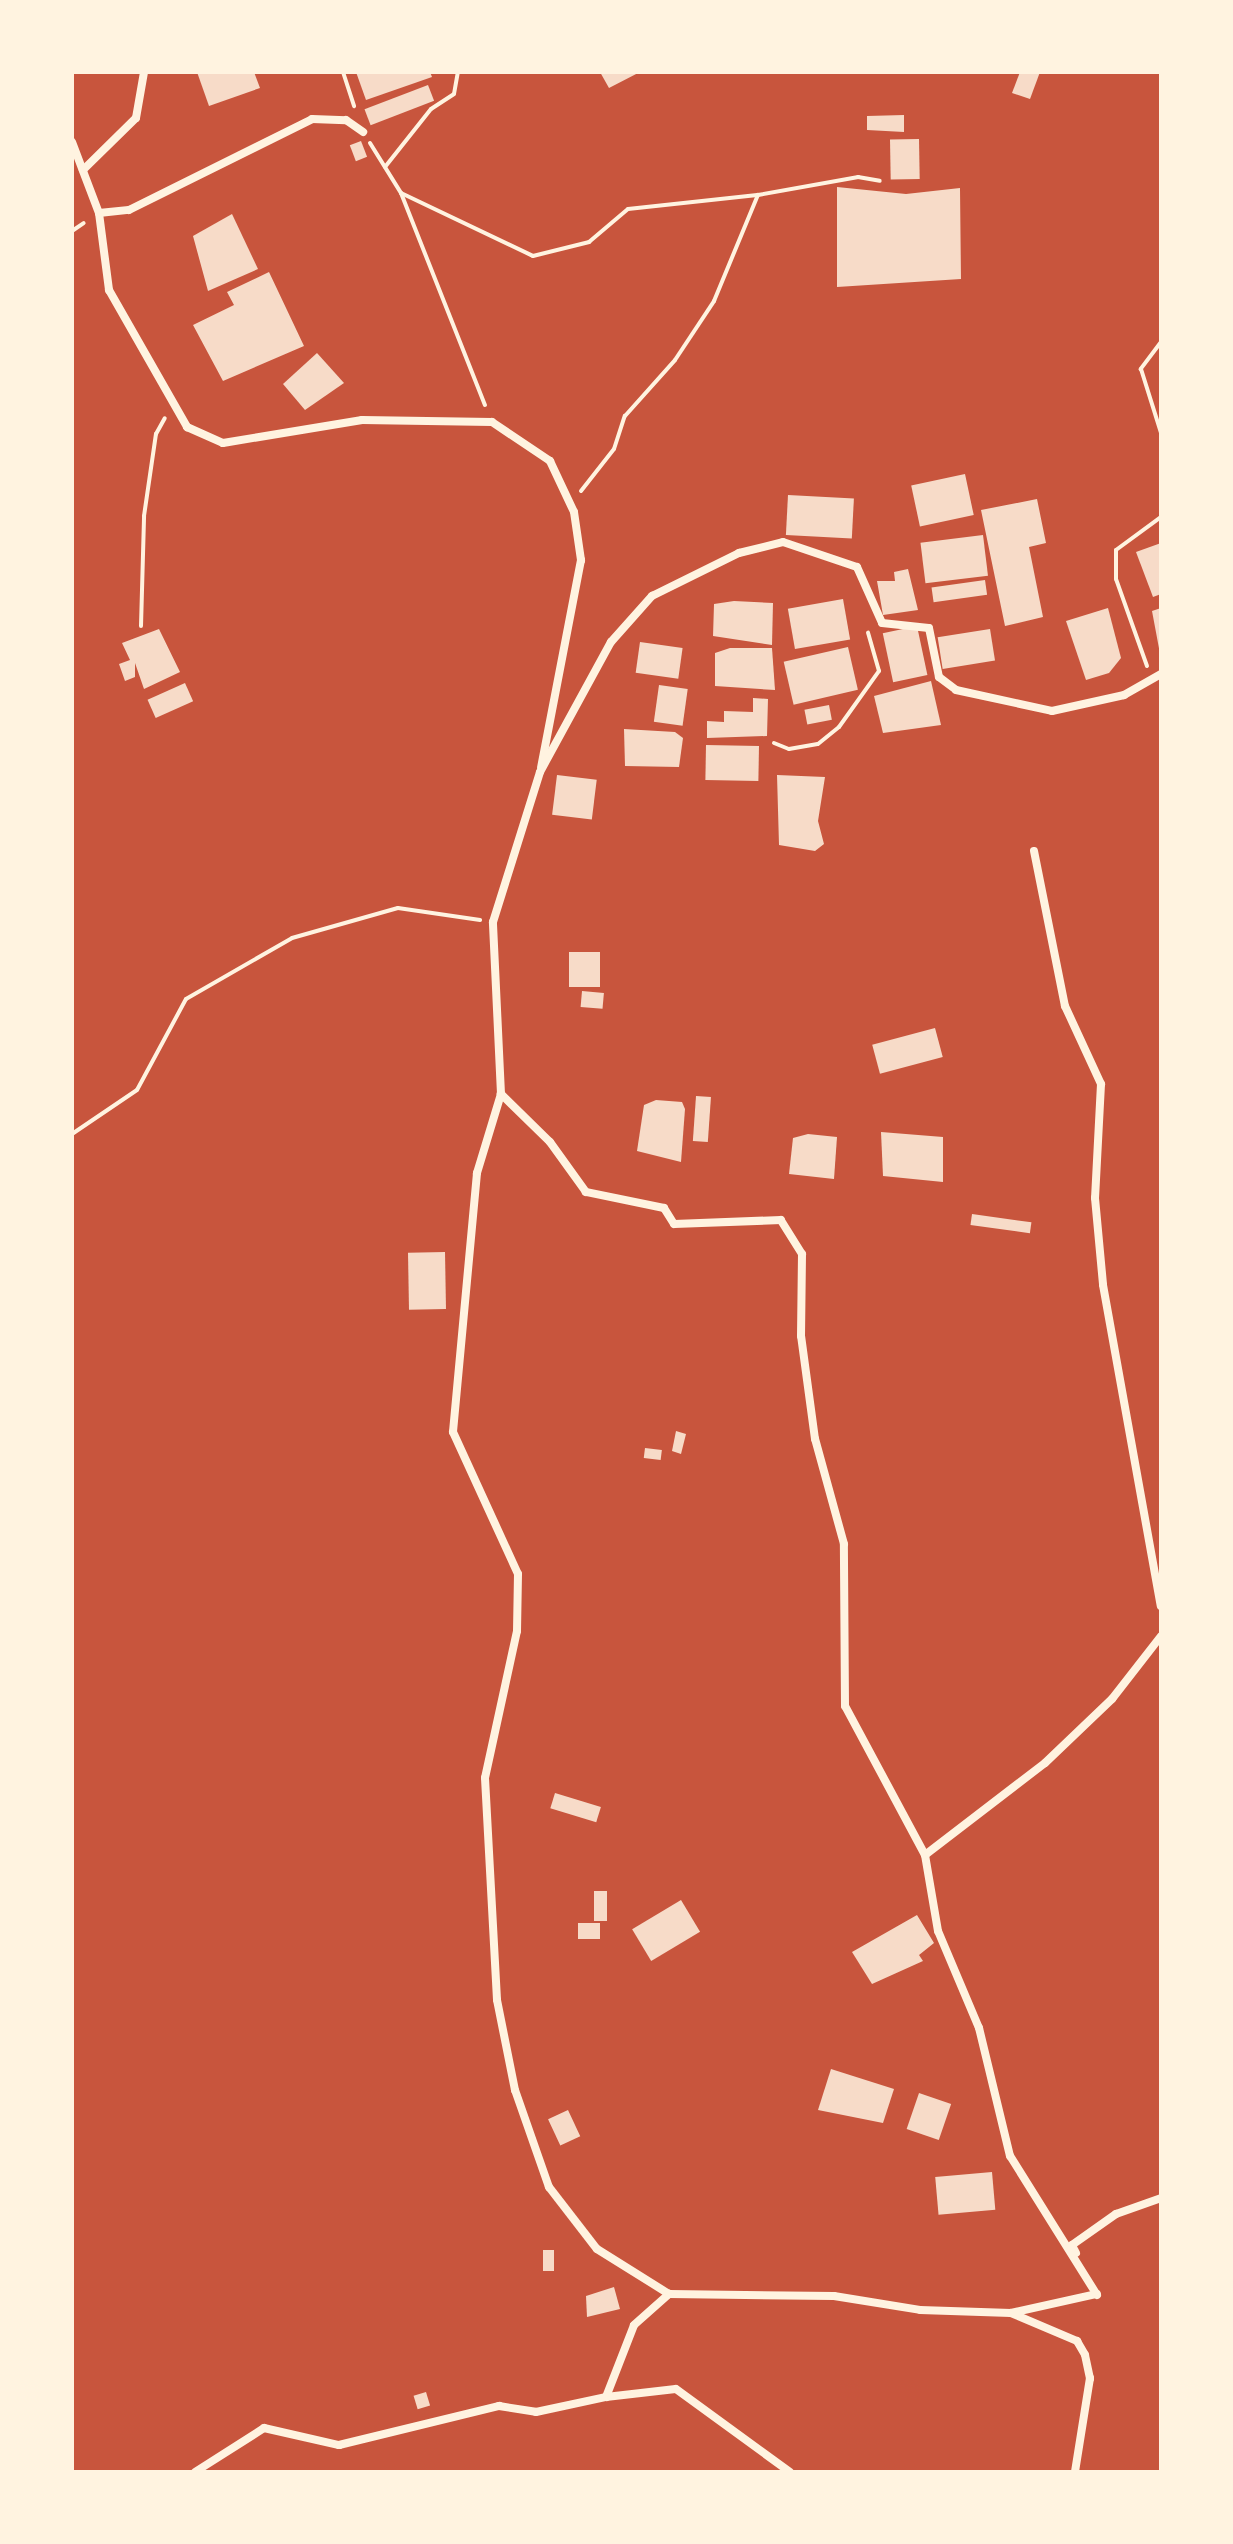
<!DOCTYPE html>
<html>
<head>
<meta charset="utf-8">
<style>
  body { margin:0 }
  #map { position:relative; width:1233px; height:2544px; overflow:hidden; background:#c8553d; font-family:Jost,sans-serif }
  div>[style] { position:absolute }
  .building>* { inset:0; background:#f7dbc8; transform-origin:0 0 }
  .path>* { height:4px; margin:-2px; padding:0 2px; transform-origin:2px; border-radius:2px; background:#fff3e0 }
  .minor>* { height:8px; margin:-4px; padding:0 4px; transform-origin:4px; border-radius:4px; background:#fff3e0 }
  span { translate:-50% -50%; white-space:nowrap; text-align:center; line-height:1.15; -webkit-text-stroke:6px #fff3e0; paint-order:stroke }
  .frame { position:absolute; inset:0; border:74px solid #fff3e0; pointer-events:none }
</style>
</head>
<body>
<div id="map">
  <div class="building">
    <div style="clip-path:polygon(197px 72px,254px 72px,260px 88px,209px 106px)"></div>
    <div style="clip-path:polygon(356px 72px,430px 72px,432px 77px,366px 100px)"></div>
    <div style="clip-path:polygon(600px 72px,640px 72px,609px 88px)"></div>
    <div style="clip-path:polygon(1020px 72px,1040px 72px,1030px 99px,1012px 93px)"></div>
    <div style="left:428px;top:85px;width:17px;height:68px;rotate:69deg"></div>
    <div style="clip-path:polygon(904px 115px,904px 132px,867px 130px,867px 116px)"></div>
    <div style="left:919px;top:139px;width:40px;height:29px;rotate:89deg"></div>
    <div style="left:361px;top:141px;width:17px;height:12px;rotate:69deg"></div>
    <div style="clip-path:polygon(837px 187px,906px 194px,960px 188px,961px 279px,837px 287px)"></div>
    <div style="clip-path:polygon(232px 214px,258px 269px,208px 291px,193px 236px)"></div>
    <div style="clip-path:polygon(269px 272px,304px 346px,223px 381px,193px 325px,234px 305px,227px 292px)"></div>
    <div style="clip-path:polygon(317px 353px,344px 383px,305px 410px,283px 384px)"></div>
    <div style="left:965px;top:474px;width:42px;height:55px;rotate:78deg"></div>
    <div style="left:788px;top:495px;width:66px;height:40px;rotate:3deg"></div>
    <div style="clip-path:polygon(1037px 499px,1046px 543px,1029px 547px,1043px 617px,1005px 626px,981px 510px)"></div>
    <div style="left:983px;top:535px;width:41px;height:63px;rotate:83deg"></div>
    <div style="clip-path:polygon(1161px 543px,1161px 594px,1153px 597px,1136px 552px)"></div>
    <div style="clip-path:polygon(908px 569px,918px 610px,883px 615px,877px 581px,895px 581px,894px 572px)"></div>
    <div style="left:985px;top:580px;width:15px;height:54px;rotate:82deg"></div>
    <div style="left:843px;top:599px;width:41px;height:56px;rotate:80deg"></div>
    <div style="clip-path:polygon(734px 601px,773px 603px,772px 645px,713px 636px,714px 604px)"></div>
    <div style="clip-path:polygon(1108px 608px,1121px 658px,1109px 673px,1086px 680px,1066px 621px)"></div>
    <div style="clip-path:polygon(1161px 608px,1161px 659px,1152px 611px)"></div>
    <div style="left:917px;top:626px;width:50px;height:35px;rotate:78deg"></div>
    <div style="clip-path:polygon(159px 629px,180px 672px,144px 689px,135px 663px,135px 677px,125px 681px,119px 664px,130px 660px,122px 643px)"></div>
    <div style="left:990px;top:629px;width:32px;height:53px;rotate:81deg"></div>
    <div style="left:640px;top:642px;width:43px;height:31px;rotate:8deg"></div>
    <div style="left:848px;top:647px;width:44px;height:66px;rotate:77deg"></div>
    <div style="clip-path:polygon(730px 648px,772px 648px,775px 690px,715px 686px,715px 653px)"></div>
    <div style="clip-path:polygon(931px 681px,941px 725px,883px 733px,874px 696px)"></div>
    <div style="left:185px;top:683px;width:20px;height:41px;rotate:66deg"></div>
    <div style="left:659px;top:685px;width:29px;height:37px;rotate:8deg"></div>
    <div style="clip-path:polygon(753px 698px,768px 699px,767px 736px,707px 738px,707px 721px,724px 722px,724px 711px,753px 712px)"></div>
    <div style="left:829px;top:705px;width:15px;height:25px;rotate:79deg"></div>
    <div style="clip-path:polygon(624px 729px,675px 732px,683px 738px,679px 767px,625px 766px)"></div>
    <div style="left:706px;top:745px;width:53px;height:35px;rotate:1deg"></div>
    <div style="left:557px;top:775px;width:40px;height:40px;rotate:7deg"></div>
    <div style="clip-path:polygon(777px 775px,825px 777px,818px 821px,824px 844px,815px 851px,779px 845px)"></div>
    <div style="left:569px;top:952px;width:31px;height:35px"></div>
    <div style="left:582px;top:991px;width:22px;height:16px;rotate:5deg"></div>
    <div style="left:935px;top:1028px;width:30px;height:65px;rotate:75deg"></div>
    <div style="left:696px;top:1096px;width:15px;height:45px;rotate:4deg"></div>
    <div style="clip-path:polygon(656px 1100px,682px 1102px,685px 1109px,681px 1162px,637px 1151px,644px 1105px)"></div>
    <div style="clip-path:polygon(881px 1132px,943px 1137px,943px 1182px,883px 1176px)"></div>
    <div style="clip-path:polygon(808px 1134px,837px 1137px,834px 1179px,789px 1174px,793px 1138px)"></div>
    <div style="left:972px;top:1214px;width:60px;height:11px;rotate:8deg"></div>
    <div style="left:445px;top:1252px;width:57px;height:37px;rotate:89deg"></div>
    <div style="clip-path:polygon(676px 1431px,686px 1434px,681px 1454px,672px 1451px)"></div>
    <div style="left:645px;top:1448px;width:17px;height:10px;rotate:7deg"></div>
    <div style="left:555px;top:1793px;width:48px;height:16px;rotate:17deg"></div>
    <div style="left:594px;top:1891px;width:13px;height:30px"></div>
    <div style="left:681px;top:1900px;width:37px;height:57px;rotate:59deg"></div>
    <div style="clip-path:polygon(917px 1915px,934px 1943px,919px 1955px,923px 1961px,872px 1984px,852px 1952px)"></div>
    <div style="left:600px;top:1923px;width:16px;height:22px;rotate:90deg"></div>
    <div style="clip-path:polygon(831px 2069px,894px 2089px,883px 2123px,818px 2110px)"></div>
    <div style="left:919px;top:2093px;width:34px;height:38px;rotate:19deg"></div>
    <div style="left:568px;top:2110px;width:29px;height:22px;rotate:65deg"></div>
    <div style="left:992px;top:2172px;width:38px;height:57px;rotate:85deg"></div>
    <div style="left:554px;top:2250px;width:21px;height:11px;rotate:90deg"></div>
    <div style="clip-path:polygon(614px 2287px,620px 2309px,587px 2317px,586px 2296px)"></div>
    <div style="left:426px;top:2392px;width:14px;height:13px;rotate:73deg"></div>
  </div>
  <div class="path">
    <div style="left:343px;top:72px;width:36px;rotate:72deg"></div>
    <div style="left:370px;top:143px;width:59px;rotate:58.2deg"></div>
    <div style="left:401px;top:193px;width:228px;rotate:68.4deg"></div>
    <div style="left:385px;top:167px;width:74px;rotate:-51.6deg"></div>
    <div style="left:431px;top:109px;width:27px;rotate:-33deg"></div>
    <div style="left:454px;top:94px;width:22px;rotate:-80deg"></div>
    <div style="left:401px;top:193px;width:146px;rotate:25.5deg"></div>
    <div style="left:533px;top:256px;width:58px;rotate:-14deg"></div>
    <div style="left:589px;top:242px;width:51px;rotate:-40.2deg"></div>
    <div style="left:628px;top:209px;width:130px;rotate:-6.2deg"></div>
    <div style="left:72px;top:231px;width:14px;rotate:-34deg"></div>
    <div style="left:1161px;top:342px;width:34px;rotate:127deg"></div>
    <div style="left:1141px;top:369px;width:67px;rotate:72.6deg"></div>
    <div style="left:581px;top:491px;width:53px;rotate:-51.8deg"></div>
    <div style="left:614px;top:449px;width:35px;rotate:-72deg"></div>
    <div style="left:625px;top:416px;width:75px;rotate:-48.2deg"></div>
    <div style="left:675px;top:360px;width:71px;rotate:-56.5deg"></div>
    <div style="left:714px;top:301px;width:115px;rotate:-67.5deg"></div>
    <div style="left:758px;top:195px;width:102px;rotate:-10.2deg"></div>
    <div style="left:858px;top:177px;width:22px;rotate:10deg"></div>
    <div style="left:141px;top:626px;width:110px;rotate:-88.4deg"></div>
    <div style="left:144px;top:516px;width:83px;rotate:-81.7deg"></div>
    <div style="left:156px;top:434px;width:18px;rotate:-61deg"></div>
    <div style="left:1147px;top:666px;width:92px;rotate:-109.6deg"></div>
    <div style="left:1116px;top:579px;width:29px;rotate:-90deg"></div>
    <div style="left:1116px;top:550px;width:56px;rotate:-36.3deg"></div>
    <div style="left:774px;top:743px;width:16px;rotate:22deg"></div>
    <div style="left:789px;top:749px;width:29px;rotate:-10deg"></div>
    <div style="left:818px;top:744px;width:27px;rotate:-39deg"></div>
    <div style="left:839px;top:727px;width:69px;rotate:-54.5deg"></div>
    <div style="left:879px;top:671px;width:40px;rotate:-106deg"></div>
    <div style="left:72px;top:1134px;width:78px;rotate:-34.1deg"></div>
    <div style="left:137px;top:1090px;width:103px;rotate:-61.7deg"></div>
    <div style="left:186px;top:999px;width:122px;rotate:-29.9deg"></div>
    <div style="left:292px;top:938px;width:110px;rotate:-15.8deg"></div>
    <div style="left:398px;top:908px;width:83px;rotate:8.3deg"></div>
  </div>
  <div class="minor">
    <div style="left:72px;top:142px;width:76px;rotate:69.2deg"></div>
    <div style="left:99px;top:213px;width:78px;rotate:82.6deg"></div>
    <div style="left:109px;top:290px;width:158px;rotate:60.3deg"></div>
    <div style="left:187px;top:427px;width:39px;rotate:24deg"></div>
    <div style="left:223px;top:443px;width:141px;rotate:-9.4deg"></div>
    <div style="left:362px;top:420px;width:130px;rotate:0.9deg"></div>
    <div style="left:492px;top:422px;width:70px;rotate:33.9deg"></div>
    <div style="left:550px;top:461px;width:56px;rotate:64.8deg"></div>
    <div style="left:574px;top:512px;width:49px;rotate:81.7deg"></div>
    <div style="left:581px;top:560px;width:211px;rotate:100.9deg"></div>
    <div style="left:83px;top:170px;width:74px;rotate:-44.5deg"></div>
    <div style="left:136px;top:118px;width:47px;rotate:-80.1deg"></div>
    <div style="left:99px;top:213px;width:30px;rotate:-6deg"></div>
    <div style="left:129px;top:210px;width:204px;rotate:-26.4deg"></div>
    <div style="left:312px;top:119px;width:34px;rotate:2deg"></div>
    <div style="left:346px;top:120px;width:21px;rotate:35deg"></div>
    <div style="left:1034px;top:851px;width:158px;rotate:78.7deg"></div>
    <div style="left:1065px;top:1006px;width:86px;rotate:65.2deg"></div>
    <div style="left:1101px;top:1084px;width:114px;rotate:93deg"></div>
    <div style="left:1095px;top:1198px;width:87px;rotate:84.7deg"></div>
    <div style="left:1103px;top:1285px;width:326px;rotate:79.8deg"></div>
    <div style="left:501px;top:1094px;width:83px;rotate:106.9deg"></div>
    <div style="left:477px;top:1173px;width:260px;rotate:95.3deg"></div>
    <div style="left:453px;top:1432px;width:156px;rotate:65.4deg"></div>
    <div style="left:518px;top:1574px;width:57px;rotate:91deg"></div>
    <div style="left:517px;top:1631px;width:150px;rotate:102.3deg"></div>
    <div style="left:485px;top:1778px;width:222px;rotate:86.9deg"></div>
    <div style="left:497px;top:2000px;width:92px;rotate:78.7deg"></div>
    <div style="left:515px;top:2090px;width:103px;rotate:70.7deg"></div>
    <div style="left:549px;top:2187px;width:78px;rotate:52.3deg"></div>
    <div style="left:597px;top:2249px;width:85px;rotate:32deg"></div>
    <div style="left:925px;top:1855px;width:151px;rotate:-37.5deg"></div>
    <div style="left:1045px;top:1763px;width:93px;rotate:-43.7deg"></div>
    <div style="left:1112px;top:1699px;width:80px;rotate:-52.1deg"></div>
    <div style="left:1076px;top:2253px;width:9px;rotate:-117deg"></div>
    <div style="left:1072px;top:2245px;width:54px;rotate:-35.2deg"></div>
    <div style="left:1116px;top:2214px;width:48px;rotate:-19.6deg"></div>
    <div style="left:1097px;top:2295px;width:164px;rotate:-122deg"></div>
    <div style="left:1010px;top:2156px;width:132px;rotate:-103.6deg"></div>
    <div style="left:979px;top:2028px;width:105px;rotate:-112.9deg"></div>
    <div style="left:938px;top:1931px;width:77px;rotate:-99.7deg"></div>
    <div style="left:925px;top:1855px;width:169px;rotate:-118.2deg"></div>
    <div style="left:845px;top:1706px;width:162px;rotate:-90.4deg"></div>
    <div style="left:844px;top:1544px;width:109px;rotate:-105.4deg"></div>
    <div style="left:815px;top:1439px;width:104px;rotate:-97.7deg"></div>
    <div style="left:801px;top:1336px;width:82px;rotate:-89.3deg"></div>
    <div style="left:802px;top:1254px;width:40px;rotate:-122deg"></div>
    <div style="left:781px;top:1220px;width:107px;rotate:177.9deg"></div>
    <div style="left:674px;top:1224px;width:19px;rotate:-122deg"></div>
    <div style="left:664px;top:1208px;width:80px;rotate:-168.4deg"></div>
    <div style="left:586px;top:1192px;width:62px;rotate:-125.8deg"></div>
    <div style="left:550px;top:1142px;width:69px;rotate:-135.6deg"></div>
    <div style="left:501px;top:1094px;width:172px;rotate:-92.7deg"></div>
    <div style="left:493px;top:922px;width:157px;rotate:-72.6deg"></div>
    <div style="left:540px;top:772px;width:148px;rotate:-61.4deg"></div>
    <div style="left:611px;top:642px;width:62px;rotate:-48.3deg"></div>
    <div style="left:652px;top:596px;width:97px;rotate:-26.3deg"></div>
    <div style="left:739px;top:553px;width:45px;rotate:-14deg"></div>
    <div style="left:783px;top:542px;width:78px;rotate:18.7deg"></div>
    <div style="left:857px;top:567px;width:61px;rotate:65.9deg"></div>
    <div style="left:882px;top:623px;width:47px;rotate:6.1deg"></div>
    <div style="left:929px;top:628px;width:50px;rotate:78.5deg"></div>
    <div style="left:939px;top:677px;width:21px;rotate:37deg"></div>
    <div style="left:956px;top:690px;width:98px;rotate:12.3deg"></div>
    <div style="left:1052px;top:711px;width:74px;rotate:-12.5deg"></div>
    <div style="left:1124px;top:695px;width:43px;rotate:-29.6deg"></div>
    <div style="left:1011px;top:2313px;width:72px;rotate:23deg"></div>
    <div style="left:1077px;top:2341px;width:16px;rotate:60deg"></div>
    <div style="left:1085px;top:2355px;width:24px;rotate:78deg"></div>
    <div style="left:1090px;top:2378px;width:95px;rotate:99.1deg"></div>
    <div style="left:606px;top:2397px;width:70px;rotate:-6.5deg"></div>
    <div style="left:676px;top:2389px;width:141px;rotate:36.1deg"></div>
    <div style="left:195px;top:2472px;width:82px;rotate:-32.5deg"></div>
    <div style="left:264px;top:2428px;width:77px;rotate:12.8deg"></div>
    <div style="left:339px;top:2445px;width:165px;rotate:-13.7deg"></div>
    <div style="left:499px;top:2406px;width:37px;rotate:9deg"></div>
    <div style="left:536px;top:2412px;width:72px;rotate:-12.1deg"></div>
    <div style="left:606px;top:2397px;width:77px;rotate:-68.7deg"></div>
    <div style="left:634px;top:2325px;width:47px;rotate:-41.5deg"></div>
    <div style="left:669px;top:2294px;width:165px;rotate:0.7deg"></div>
    <div style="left:834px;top:2296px;width:87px;rotate:9.2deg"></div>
    <div style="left:920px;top:2310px;width:91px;rotate:1.9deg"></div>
    <div style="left:1011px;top:2313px;width:88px;rotate:-12.5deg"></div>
  </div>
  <div class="frame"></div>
</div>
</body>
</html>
